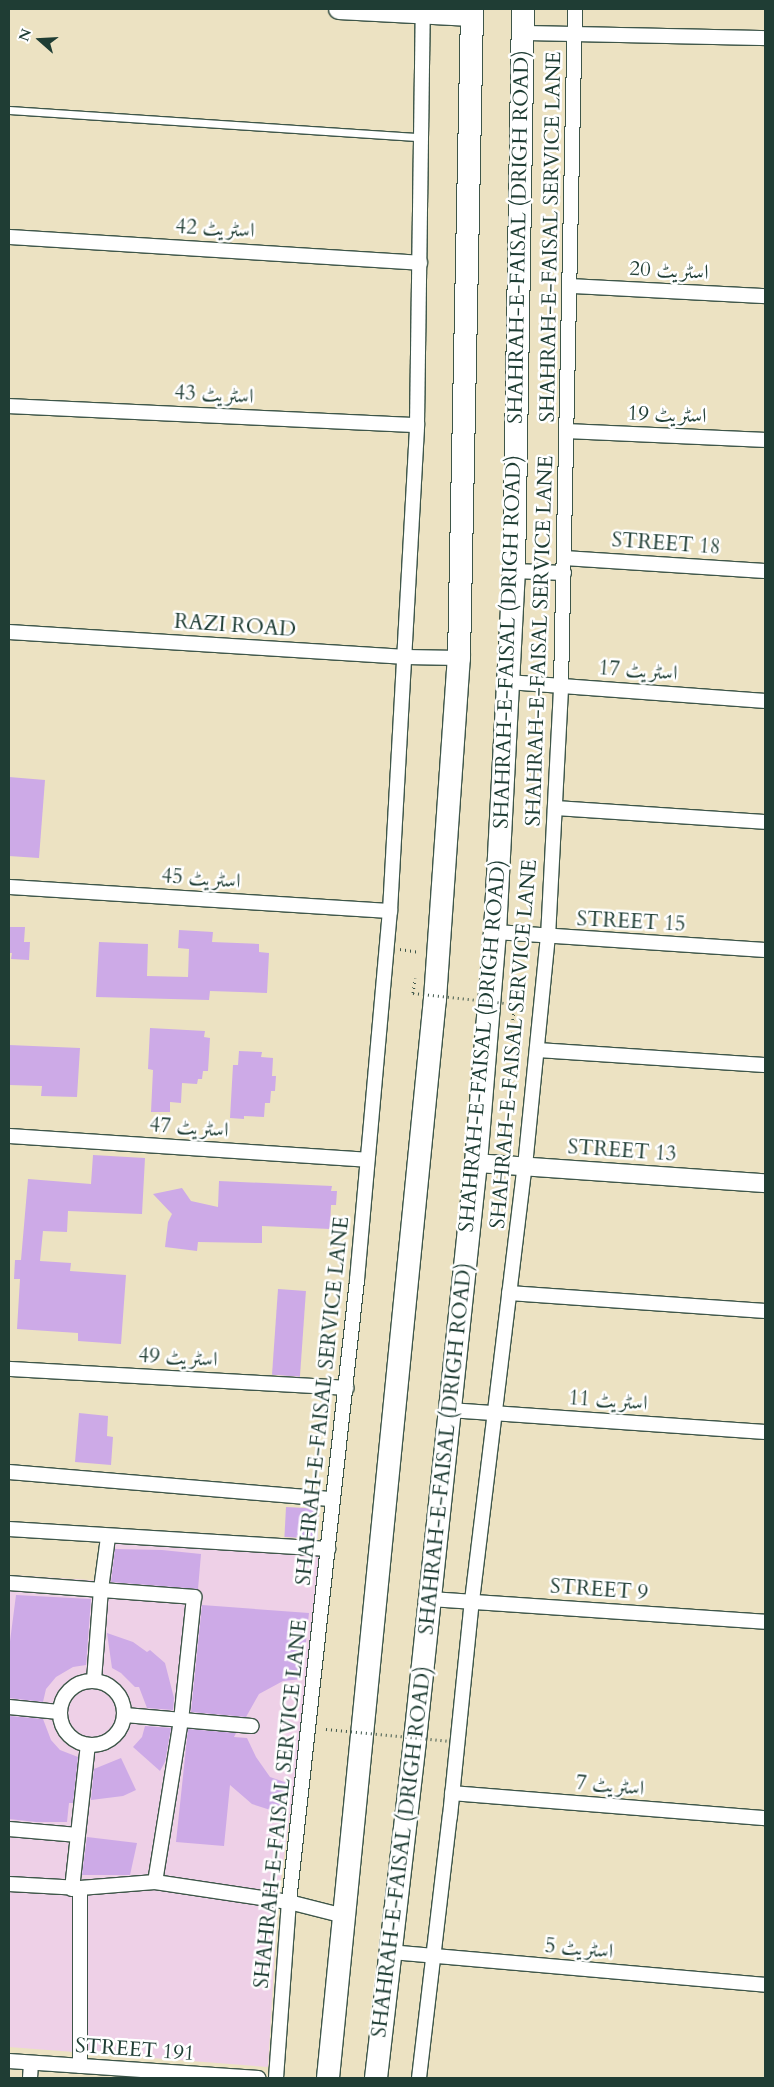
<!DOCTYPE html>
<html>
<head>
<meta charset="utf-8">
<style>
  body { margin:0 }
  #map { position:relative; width:774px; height:2087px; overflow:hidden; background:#ece2c2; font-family:Cardo,Amiri,serif }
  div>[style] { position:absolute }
  .built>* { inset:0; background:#eed0e7 }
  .building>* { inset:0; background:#cdaae7; transform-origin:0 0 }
  .path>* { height:3px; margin-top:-1.5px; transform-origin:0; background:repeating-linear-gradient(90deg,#3e5649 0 1px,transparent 0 5px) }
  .roads { filter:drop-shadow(1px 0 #3e5649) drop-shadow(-1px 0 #3e5649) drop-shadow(0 1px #3e5649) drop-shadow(0 -1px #3e5649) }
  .service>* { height:7px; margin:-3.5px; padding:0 3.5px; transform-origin:3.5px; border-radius:3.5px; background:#fff }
  .minor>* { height:14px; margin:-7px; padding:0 7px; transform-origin:7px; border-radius:7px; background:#fff }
  .minor>.ring { margin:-7px; padding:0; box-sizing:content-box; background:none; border:14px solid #fff; border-radius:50% }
  .tertiary>* { height:18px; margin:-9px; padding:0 9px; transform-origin:9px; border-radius:9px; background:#fff }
  .secondary>* { height:20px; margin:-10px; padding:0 10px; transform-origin:10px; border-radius:10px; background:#fff }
  .trunk>* { height:22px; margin:-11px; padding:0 11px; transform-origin:11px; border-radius:11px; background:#fff }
  .path-bridge>* { height:3px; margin-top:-1.5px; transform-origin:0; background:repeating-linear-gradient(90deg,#3e5649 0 1px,transparent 0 5px) }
  span { translate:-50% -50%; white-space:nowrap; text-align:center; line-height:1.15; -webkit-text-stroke:5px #fff; paint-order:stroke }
  .street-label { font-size:21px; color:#1f3d34 }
  .frame { position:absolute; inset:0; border:10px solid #1f3d34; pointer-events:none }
  .north { position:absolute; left:15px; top:15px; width:50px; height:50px; -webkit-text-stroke:4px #fff; paint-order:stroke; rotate:289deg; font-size:14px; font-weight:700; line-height:20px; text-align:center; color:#1f3d34 }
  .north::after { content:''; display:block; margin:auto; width:18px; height:22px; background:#1f3d34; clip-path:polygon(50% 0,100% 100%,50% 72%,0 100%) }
</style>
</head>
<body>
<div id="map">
  <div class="built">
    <div style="clip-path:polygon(111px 1529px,330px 1541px,278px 1899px,268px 2067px,9px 2047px,9px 1597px,12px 1575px,104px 1581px)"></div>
  </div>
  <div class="building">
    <div style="clip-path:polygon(9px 777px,45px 780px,39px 858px,9px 856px)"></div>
    <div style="clip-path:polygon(9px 927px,25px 927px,24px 942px,30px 942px,29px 960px,11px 959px,12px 953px,9px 953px)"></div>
    <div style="clip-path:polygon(179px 930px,213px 932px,212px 942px,259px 944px,259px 952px,269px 953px,267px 993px,210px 991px,209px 1000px,96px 997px,99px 942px,148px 944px,147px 976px,188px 977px,189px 949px,178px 948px)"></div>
    <div style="clip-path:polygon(150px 1028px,205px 1031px,204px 1037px,210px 1038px,208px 1071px,203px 1071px,202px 1079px,198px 1079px,197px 1084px,182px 1083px,181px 1103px,170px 1102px,170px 1112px,151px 1112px,153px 1070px,148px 1069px)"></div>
    <div style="clip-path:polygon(9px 1045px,80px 1048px,77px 1097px,41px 1096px,42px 1086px,9px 1085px)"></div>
    <div style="clip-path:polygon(239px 1051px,262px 1052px,261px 1057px,273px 1058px,272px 1076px,276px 1076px,275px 1091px,271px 1091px,270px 1103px,265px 1103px,264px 1117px,244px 1116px,244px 1119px,230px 1118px,233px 1065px,238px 1065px)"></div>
    <div style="clip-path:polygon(93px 1155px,145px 1158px,142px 1214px,68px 1211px,67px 1232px,43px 1231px,40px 1261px,71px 1263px,70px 1271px,126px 1275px,121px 1344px,78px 1341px,78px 1333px,17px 1329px,20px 1279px,14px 1279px,15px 1260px,21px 1260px,28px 1179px,91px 1184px)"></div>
    <div style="clip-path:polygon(219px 1181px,332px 1186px,331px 1191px,337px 1191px,336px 1205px,331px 1205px,330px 1229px,262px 1226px,262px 1243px,198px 1242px,197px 1251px,165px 1247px,168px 1222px,172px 1214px,153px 1194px,182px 1188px,191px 1201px,218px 1207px)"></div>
    <div style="left:278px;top:1289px;width:28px;height:86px;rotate:4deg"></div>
    <div style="clip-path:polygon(79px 1413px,108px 1416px,107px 1436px,113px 1437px,111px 1465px,75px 1462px)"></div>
    <div style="left:286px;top:1507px;width:33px;height:30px;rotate:3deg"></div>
    <div style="clip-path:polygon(115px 1549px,162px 1550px,201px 1554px,198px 1589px,111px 1582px)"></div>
    <div style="clip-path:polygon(16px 1595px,91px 1599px,86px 1665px,73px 1667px,56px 1677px,46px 1689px,43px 1702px,9px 1698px,9px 1649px)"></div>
    <div style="clip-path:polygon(202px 1605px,309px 1613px,302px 1679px,283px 1681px,259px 1694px,246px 1717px,191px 1712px)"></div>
    <div style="clip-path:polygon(107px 1633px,133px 1642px,147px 1652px,150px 1650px,165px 1663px,174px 1698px,173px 1710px,147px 1708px,139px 1687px,135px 1687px,121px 1673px,112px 1668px)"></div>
    <div style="clip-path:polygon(9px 1716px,43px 1719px,51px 1740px,60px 1750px,78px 1757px,73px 1803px,69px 1803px,67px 1822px,36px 1822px,9px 1819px)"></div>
    <div style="clip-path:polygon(145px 1726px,171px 1728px,165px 1762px,160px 1771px,133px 1747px,142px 1737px)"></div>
    <div style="clip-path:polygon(188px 1729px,236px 1733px,234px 1737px,247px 1738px,256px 1757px,270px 1777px,290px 1784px,286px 1815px,252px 1804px,230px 1785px,224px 1846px,176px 1842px)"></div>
    <div style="clip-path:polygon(121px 1758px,136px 1790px,123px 1796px,91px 1800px,94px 1769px)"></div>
    <div style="clip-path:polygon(87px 1837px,137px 1843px,130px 1875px,82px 1875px)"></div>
  </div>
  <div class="path">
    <div style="left:400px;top:949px;width:18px;rotate:9deg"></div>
    <div style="left:413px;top:993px;width:15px;rotate:-82deg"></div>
    <div style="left:515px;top:1004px;width:29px;rotate:98deg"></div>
    <div style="left:511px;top:1033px;width:14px;rotate:4deg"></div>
  </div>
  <div class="roads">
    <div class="service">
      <div style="left:9px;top:110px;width:412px;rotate:3.8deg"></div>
    </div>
    <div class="minor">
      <div style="left:522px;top:33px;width:243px;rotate:1.2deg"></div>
      <div style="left:9px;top:237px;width:412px;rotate:3.6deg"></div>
      <div style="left:571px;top:286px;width:194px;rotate:3deg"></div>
      <div style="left:9px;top:406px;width:408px;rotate:2.7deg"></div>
      <div style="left:567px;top:431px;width:198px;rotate:2.6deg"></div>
      <div style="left:564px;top:558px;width:201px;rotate:3.7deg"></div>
      <div style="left:514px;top:571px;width:50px;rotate:2.3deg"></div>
      <div style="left:9px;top:632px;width:398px;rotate:3.6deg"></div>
      <div style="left:406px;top:657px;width:53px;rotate:1.1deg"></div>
      <div style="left:508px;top:682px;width:258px;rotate:4.2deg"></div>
      <div style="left:555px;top:808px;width:210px;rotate:3.8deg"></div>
      <div style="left:9px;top:887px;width:382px;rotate:3.6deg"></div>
      <div style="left:495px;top:932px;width:271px;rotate:3.8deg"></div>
      <div style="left:537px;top:1050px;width:228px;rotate:3.8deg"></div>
      <div style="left:9px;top:1136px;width:359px;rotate:3.8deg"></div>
      <div style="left:509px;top:1293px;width:257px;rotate:4deg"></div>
      <div style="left:9px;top:1369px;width:338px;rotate:3.2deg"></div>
      <div style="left:449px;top:1410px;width:317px;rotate:4deg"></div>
      <div style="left:9px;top:1472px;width:325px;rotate:4.8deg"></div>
      <div style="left:9px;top:1529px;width:320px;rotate:3.6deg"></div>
      <div style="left:9px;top:1583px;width:186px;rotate:4.3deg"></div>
      <div style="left:194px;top:1597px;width:124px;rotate:96deg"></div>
      <div style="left:181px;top:1720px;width:164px;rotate:99.1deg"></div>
      <div style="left:430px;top:1599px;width:336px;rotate:3.9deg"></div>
      <div style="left:94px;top:1680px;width:91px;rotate:-85.6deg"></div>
      <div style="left:101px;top:1589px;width:52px;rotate:-82.3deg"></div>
      <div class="ring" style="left:60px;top:1681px;width:50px;height:50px"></div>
      <div style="left:9px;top:1707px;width:50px;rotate:5.7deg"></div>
      <div style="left:125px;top:1715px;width:127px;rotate:5deg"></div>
      <div style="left:452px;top:1793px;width:314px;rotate:4.6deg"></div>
      <div style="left:9px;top:1829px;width:69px;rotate:5deg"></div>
      <div style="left:9px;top:1884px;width:71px;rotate:3.2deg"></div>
      <div style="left:72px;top:1889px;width:145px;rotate:-83.7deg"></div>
      <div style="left:390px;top:1952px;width:376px;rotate:5deg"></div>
      <div style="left:9px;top:2061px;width:250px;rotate:3.9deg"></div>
      <div style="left:80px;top:2066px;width:178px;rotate:-90deg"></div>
      <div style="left:80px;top:1888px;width:75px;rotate:-4.6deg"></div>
      <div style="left:155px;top:1882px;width:135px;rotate:8.5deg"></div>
      <div style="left:289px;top:1902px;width:57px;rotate:14.3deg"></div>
      <div style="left:30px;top:2078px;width:15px;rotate:-86deg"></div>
      <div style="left:276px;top:2078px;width:176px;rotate:-85.8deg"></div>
      <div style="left:289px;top:1902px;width:626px;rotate:-83.76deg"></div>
      <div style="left:357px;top:1280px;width:370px;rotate:-84.9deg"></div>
      <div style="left:390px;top:911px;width:487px;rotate:-86.8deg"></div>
      <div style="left:417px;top:425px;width:416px;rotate:-89.2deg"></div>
      <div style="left:419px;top:2078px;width:264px;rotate:-83.3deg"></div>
      <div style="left:450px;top:1816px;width:216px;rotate:-84.2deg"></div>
      <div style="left:472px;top:1601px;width:438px;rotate:-83.1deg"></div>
      <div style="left:525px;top:1166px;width:230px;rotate:-84.3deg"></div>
      <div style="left:548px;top:937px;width:251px;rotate:-87deg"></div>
      <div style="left:561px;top:686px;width:677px;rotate:-88.82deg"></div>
    </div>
    <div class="tertiary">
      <div style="left:476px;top:1163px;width:290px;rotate:4deg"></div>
    </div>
    <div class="secondary">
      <div style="left:339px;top:9px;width:132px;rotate:3deg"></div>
    </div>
    <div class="trunk">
      <div style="left:328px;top:2078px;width:1084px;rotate:-84.34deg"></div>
      <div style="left:435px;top:999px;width:342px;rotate:-86deg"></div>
      <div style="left:459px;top:658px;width:649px;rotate:-88.85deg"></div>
      <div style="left:376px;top:2078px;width:340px;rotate:-83.4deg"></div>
      <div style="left:415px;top:1740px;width:580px;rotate:-83.97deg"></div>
      <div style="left:476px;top:1163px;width:232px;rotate:-85.3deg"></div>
      <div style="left:495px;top:932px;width:361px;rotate:-87deg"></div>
      <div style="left:514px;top:571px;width:562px;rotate:-89.08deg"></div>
    </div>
  </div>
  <div class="path-bridge">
    <div style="left:413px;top:993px;width:103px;rotate:6.2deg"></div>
    <div style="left:326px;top:1729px;width:125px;rotate:5.5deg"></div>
  </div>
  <div class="street-label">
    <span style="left:215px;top:229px;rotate:3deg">اسٹریٹ 42</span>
    <span style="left:519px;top:237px;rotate:-89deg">SHAHRAH-E-FAISAL (DRIGH ROAD)</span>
    <span style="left:551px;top:237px;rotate:-89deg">SHAHRAH-E-FAISAL SERVICE LANE</span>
    <span style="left:669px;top:271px;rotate:3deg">اسٹریٹ 20</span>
    <span style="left:214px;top:395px;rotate:3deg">اسٹریٹ 43</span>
    <span style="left:667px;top:415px;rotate:2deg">اسٹریٹ 19</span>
    <span style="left:666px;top:544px;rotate:4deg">STREET 18</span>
    <span style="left:235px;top:626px;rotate:4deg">RAZI ROAD</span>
    <span style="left:540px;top:641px;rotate:-88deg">SHAHRAH-E-FAISAL SERVICE LANE</span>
    <span style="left:508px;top:642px;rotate:-88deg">SHAHRAH-E-FAISAL (DRIGH ROAD)</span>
    <span style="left:638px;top:671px;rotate:4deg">اسٹریٹ 17</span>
    <span style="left:201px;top:879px;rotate:4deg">اسٹریٹ 45</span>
    <span style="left:631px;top:922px;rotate:3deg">STREET 15</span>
    <span style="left:514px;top:1044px;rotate:-85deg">SHAHRAH-E-FAISAL SERVICE LANE</span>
    <span style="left:483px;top:1046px;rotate:-85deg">SHAHRAH-E-FAISAL (DRIGH ROAD)</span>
    <span style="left:189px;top:1128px;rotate:4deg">اسٹریٹ 47</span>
    <span style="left:622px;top:1151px;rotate:4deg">STREET 13</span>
    <span style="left:178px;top:1358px;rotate:3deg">اسٹریٹ 49</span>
    <span style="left:323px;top:1401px;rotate:-84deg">SHAHRAH-E-FAISAL SERVICE LANE</span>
    <span style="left:608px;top:1401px;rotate:4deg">اسٹریٹ 11</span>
    <span style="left:446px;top:1449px;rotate:-84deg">SHAHRAH-E-FAISAL (DRIGH ROAD)</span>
    <span style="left:599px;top:1590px;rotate:4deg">STREET 9</span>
    <span style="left:610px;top:1786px;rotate:5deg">اسٹریٹ 7</span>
    <span style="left:281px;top:1804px;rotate:-84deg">SHAHRAH-E-FAISAL SERVICE LANE</span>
    <span style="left:402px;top:1852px;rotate:-83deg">SHAHRAH-E-FAISAL (DRIGH ROAD)</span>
    <span style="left:579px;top:1949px;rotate:5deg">اسٹریٹ 5</span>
    <span style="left:135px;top:2050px;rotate:4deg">STREET 191</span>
  </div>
  <div class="frame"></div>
  <div class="north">N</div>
</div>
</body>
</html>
